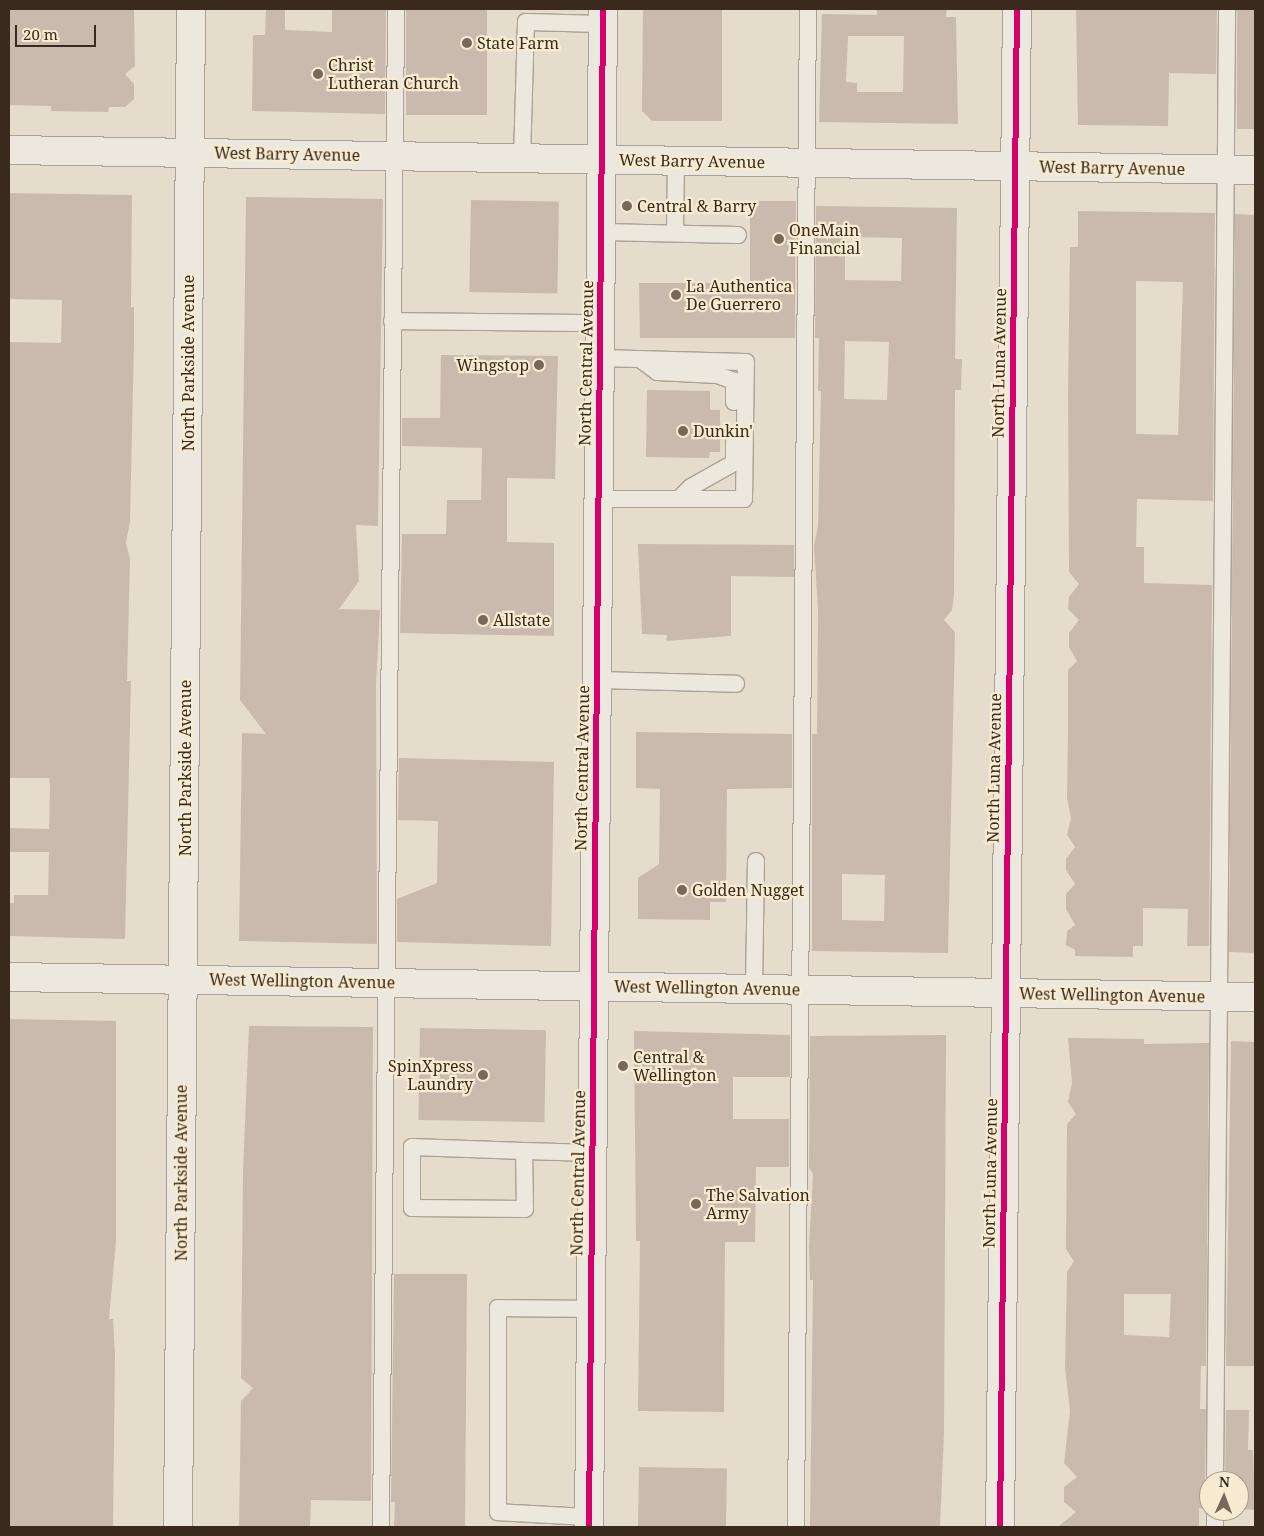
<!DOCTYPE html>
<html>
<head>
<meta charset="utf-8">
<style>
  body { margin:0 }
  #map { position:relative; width:1264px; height:1536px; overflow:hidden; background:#e6dccc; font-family:"Noto Serif",serif }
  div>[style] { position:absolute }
  .building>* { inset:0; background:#c9baad; transform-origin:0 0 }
  .roads { filter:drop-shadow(1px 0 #aba196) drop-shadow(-1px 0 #aba196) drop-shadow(0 1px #aba196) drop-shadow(0 -1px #aba196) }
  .service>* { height:16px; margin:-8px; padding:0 8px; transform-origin:8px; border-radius:8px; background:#ede8de }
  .minor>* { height:28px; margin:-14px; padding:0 14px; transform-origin:14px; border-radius:14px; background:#ede8de }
  .secondary>* { height:28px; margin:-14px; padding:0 14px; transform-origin:14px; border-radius:14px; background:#ede8de }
  .cycleway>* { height:6px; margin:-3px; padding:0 3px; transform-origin:3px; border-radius:3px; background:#d6006c }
  .dots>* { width:14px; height:14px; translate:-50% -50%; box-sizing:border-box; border:2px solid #f7ebd1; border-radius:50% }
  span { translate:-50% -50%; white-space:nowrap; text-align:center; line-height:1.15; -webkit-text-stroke:4.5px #f7ebd1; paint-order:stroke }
  .poi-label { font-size:16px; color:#3a2a1d }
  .left { translate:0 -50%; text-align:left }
  .right { translate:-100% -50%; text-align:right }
  .street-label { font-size:16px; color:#3a2a1d }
  .frame { position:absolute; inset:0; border:10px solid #3a2a1d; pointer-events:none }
  .north { position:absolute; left:1199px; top:1471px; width:50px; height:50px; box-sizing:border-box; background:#f7ebd1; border:1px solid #ab9e89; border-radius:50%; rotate:2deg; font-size:14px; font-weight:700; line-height:20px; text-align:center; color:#3a2a1d }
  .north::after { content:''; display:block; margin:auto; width:18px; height:22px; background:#76685a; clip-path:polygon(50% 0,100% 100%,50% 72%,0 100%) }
  .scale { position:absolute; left:15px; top:25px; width:81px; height:22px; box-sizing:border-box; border:2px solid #3a2a1d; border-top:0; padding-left:6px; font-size:15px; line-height:18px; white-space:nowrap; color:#3a2a1d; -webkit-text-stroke:4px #f7ebd1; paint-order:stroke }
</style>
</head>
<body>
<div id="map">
  <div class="building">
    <div style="clip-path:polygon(9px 9px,134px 9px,135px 66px,125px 74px,134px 84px,134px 99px,125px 107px,109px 107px,108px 112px,51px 111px,51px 106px,9px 105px)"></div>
    <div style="clip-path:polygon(266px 9px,285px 9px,285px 30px,332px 32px,332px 9px,386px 9px,385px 114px,252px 111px,253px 35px,265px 35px)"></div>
    <div style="left:406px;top:9px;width:81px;height:106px"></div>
    <div style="clip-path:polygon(643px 9px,722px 9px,722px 121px,652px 121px,642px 111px)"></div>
    <div style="clip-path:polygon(evenodd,877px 9px,947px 9px,946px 17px,956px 17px,958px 124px,819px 122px,822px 14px,877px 15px,877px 9px,848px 36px,904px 36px,903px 92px,857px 92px,857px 83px,846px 82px,848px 36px)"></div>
    <div style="clip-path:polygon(1076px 9px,1217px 9px,1216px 74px,1169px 73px,1168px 126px,1078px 125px)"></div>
    <div style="left:1237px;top:9px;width:18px;height:120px"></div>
    <div style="clip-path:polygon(9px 193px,132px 195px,131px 307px,134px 307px,134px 343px,130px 521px,126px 543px,130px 559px,127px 681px,131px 681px,125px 939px,9px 936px,9px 903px,14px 903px,14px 895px,48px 895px,49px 852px,9px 852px,9px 828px,49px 829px,50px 785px,49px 778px,9px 778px,9px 342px,61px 343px,62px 300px,9px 299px)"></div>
    <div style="clip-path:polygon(246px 197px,383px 199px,378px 526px,356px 525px,359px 581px,339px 609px,380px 610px,376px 685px,377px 944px,239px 941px,242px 733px,266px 734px,240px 700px)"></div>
    <div style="left:471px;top:200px;width:88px;height:92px;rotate:1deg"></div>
    <div style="clip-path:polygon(750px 201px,796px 201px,795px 338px,640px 338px,639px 283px,750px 283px)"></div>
    <div style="clip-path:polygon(evenodd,816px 206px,957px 208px,955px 359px,962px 359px,961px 390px,955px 390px,954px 595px,952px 610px,944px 620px,955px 632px,948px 953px,812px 951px,812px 734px,817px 734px,818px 610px,814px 546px,818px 526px,821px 391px,818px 391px,819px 338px,815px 338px,816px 206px,845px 237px,902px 238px,901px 281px,845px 280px,845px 237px,816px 206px,845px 341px,889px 342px,887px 400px,844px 399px,845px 341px,816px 206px,842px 874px,885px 875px,884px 921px,842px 920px,842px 874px)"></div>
    <div style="clip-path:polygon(evenodd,1078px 211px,1215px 213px,1213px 501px,1137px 499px,1136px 547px,1144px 547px,1144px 583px,1212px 585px,1209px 946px,1187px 946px,1188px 909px,1143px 908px,1143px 946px,1133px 946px,1133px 957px,1075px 956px,1075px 950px,1066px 945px,1067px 931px,1075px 925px,1066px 909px,1066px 894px,1075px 884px,1066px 870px,1066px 859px,1075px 847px,1067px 835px,1071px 818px,1067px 798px,1068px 729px,1068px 670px,1077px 661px,1069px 647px,1069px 633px,1079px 620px,1068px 609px,1069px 597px,1079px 584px,1069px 572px,1068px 393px,1070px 247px,1078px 247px,1078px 211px,1136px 281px,1183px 282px,1178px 435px,1136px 434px,1136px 281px)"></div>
    <div style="clip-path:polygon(1235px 214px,1255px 215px,1254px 953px,1229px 952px)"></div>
    <div style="clip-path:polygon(441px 355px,558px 356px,555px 479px,507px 478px,507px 542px,554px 543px,554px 636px,400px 633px,402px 534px,446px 534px,447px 500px,481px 500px,482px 448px,402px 446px,402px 418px,440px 418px)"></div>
    <div style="clip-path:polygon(647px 390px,710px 391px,710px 410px,720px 410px,720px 452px,710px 452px,709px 458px,646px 457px)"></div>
    <div style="clip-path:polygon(638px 544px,794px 545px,794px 577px,731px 576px,731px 636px,666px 641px,667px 635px,642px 634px)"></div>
    <div style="clip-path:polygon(636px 732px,792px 734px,792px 788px,727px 789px,726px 902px,710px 902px,710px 920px,638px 919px,638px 878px,659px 864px,660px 789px,636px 788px)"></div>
    <div style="clip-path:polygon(399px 758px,554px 762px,551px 946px,397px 942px,397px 899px,437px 883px,438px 821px,398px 820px)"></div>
    <div style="clip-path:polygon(9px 1019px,116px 1021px,116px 1241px,109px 1319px,113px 1319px,115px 1355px,113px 1527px,9px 1527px)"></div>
    <div style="clip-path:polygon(249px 1026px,373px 1027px,371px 1501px,311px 1500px,310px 1527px,239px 1527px,241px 1401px,253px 1388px,241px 1378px,243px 1171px)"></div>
    <div style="left:420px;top:1028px;width:126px;height:92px;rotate:1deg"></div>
    <div style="clip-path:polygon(634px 1031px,790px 1035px,790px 1077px,733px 1077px,733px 1119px,789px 1119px,789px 1167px,756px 1167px,755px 1242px,725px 1242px,724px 1412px,638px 1411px,640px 1241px,636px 1241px)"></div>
    <div style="clip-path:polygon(946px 1035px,944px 1433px,940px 1527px,810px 1527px,813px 1280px,810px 1280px,809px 1247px,813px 1174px,809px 1168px,810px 1036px)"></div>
    <div style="clip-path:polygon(evenodd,1068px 1038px,1144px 1039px,1144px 1044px,1209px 1043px,1206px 1366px,1201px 1366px,1200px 1409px,1206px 1409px,1205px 1481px,1209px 1503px,1206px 1509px,1199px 1508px,1199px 1527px,1058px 1527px,1076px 1512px,1064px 1502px,1064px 1487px,1077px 1477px,1064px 1463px,1070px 1411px,1065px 1368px,1067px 1272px,1074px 1261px,1066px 1249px,1067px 1124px,1076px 1114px,1068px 1102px,1072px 1083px,1068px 1038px,1124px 1294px,1171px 1294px,1169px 1337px,1124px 1335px,1124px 1294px)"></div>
    <div style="clip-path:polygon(1231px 1041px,1255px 1042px,1255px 1366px,1226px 1366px)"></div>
    <div style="clip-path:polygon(394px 1274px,467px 1274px,465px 1527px,394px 1527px,395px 1502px,391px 1502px)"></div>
    <div style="clip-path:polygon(1226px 1410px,1249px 1410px,1248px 1450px,1253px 1450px,1255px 1510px,1239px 1509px,1239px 1481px,1225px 1481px)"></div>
    <div style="left:639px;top:1467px;width:88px;height:60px;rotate:1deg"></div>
  </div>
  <div class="roads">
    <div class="service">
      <div style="left:522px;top:158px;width:136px;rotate:-88.3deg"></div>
      <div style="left:526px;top:22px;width:77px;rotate:1.5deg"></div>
      <div style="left:601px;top:232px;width:137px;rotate:1.3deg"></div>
      <div style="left:675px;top:233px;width:72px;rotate:-89.2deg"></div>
      <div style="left:392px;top:321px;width:208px;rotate:0.6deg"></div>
      <div style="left:640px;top:359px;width:21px;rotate:37deg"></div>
      <div style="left:657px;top:372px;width:60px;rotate:2.9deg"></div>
      <div style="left:717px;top:375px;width:18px;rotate:19deg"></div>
      <div style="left:734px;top:381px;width:21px;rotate:90deg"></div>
      <div style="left:598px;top:499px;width:146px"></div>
      <div style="left:744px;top:499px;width:137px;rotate:-89.2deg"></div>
      <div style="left:746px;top:362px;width:146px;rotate:-178.4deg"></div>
      <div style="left:679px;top:499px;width:17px;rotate:-45deg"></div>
      <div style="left:691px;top:487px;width:49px;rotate:-29.2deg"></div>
      <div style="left:734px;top:463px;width:21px;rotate:-90deg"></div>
      <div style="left:597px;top:680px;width:139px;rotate:1.6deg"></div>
      <div style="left:754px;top:988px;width:127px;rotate:-89.1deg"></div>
      <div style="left:524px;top:1151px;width:58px;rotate:89deg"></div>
      <div style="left:525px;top:1209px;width:113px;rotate:-179.5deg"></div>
      <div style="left:412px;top:1208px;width:61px;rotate:-90deg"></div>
      <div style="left:412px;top:1147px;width:112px;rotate:2deg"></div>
      <div style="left:524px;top:1151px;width:68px;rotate:1.7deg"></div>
      <div style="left:1215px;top:1481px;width:1472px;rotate:-89.53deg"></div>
      <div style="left:589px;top:1517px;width:91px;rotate:-176.9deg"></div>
      <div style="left:498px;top:1512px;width:204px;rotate:-90deg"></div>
      <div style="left:498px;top:1308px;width:93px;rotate:0.6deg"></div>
      <div style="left:381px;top:1527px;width:1518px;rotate:-89.43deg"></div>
      <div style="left:796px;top:1527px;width:1518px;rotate:-89.55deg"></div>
      <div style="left:1215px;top:1527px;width:16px;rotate:-90deg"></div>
    </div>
    <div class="minor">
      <div style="left:9px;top:150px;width:1246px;rotate:0.92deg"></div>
      <div style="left:9px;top:977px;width:1246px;rotate:0.92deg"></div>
      <div style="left:178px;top:1527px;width:1518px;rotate:-89.51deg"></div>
      <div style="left:1000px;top:1527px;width:1518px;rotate:-89.36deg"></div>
    </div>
    <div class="secondary">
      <div style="left:589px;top:1527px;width:1518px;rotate:-89.47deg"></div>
    </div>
  </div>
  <div class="cycleway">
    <div style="left:589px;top:1527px;width:1518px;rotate:-89.47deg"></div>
    <div style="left:1000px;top:1527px;width:1518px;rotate:-89.36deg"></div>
  </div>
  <div class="dots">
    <div style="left:467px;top:43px;background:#76685a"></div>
    <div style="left:318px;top:74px;background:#76685a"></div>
    <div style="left:627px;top:206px;background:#76685a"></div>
    <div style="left:779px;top:239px;background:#76685a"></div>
    <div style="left:676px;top:295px;background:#76685a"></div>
    <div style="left:539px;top:365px;background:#76685a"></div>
    <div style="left:683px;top:431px;background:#76685a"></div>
    <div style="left:483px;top:620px;background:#76685a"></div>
    <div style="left:682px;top:890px;background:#76685a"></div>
    <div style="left:623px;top:1066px;background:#76685a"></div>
    <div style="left:483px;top:1075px;background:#76685a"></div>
    <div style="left:696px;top:1204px;background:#76685a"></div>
  </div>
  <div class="poi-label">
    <span class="left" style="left:477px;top:43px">State Farm</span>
    <span class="left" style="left:328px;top:74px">Christ<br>Lutheran Church</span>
    <span class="left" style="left:637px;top:206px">Central &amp; Barry</span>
    <span class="left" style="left:789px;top:239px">OneMain<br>Financial</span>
    <span class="left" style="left:686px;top:295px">La Authentica<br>De Guerrero</span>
    <span class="right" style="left:529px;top:365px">Wingstop</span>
    <span class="left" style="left:693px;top:431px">Dunkin'</span>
    <span class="left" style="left:493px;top:620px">Allstate</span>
    <span class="left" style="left:692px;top:890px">Golden Nugget</span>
    <span class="left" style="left:633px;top:1066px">Central &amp;<br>Wellington</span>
    <span class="right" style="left:473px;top:1075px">SpinXpress<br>Laundry</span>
    <span class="left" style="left:706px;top:1204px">The Salvation<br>Army</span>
  </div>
  <div class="street-label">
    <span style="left:287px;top:154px;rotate:1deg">West Barry Avenue</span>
    <span style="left:692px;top:161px;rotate:1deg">West Barry Avenue</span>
    <span style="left:1112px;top:168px;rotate:1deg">West Barry Avenue</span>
    <span style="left:188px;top:363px;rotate:-90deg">North Parkside Avenue</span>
    <span style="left:586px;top:363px;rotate:-89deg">North Central Avenue</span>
    <span style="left:999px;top:363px;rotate:-89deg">North Luna Avenue</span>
    <span style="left:185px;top:768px;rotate:-90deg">North Parkside Avenue</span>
    <span style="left:582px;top:768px;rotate:-89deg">North Central Avenue</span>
    <span style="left:994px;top:768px;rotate:-89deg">North Luna Avenue</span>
    <span style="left:302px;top:981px;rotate:1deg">West Wellington Avenue</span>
    <span style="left:707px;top:988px;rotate:1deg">West Wellington Avenue</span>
    <span style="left:1112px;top:995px;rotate:1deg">West Wellington Avenue</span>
    <span style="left:181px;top:1173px;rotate:-90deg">North Parkside Avenue</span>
    <span style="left:578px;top:1173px;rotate:-89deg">North Central Avenue</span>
    <span style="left:990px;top:1173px;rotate:-89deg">North Luna Avenue</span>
  </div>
  <div class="frame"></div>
  <div class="north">N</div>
  <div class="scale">20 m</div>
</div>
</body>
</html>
